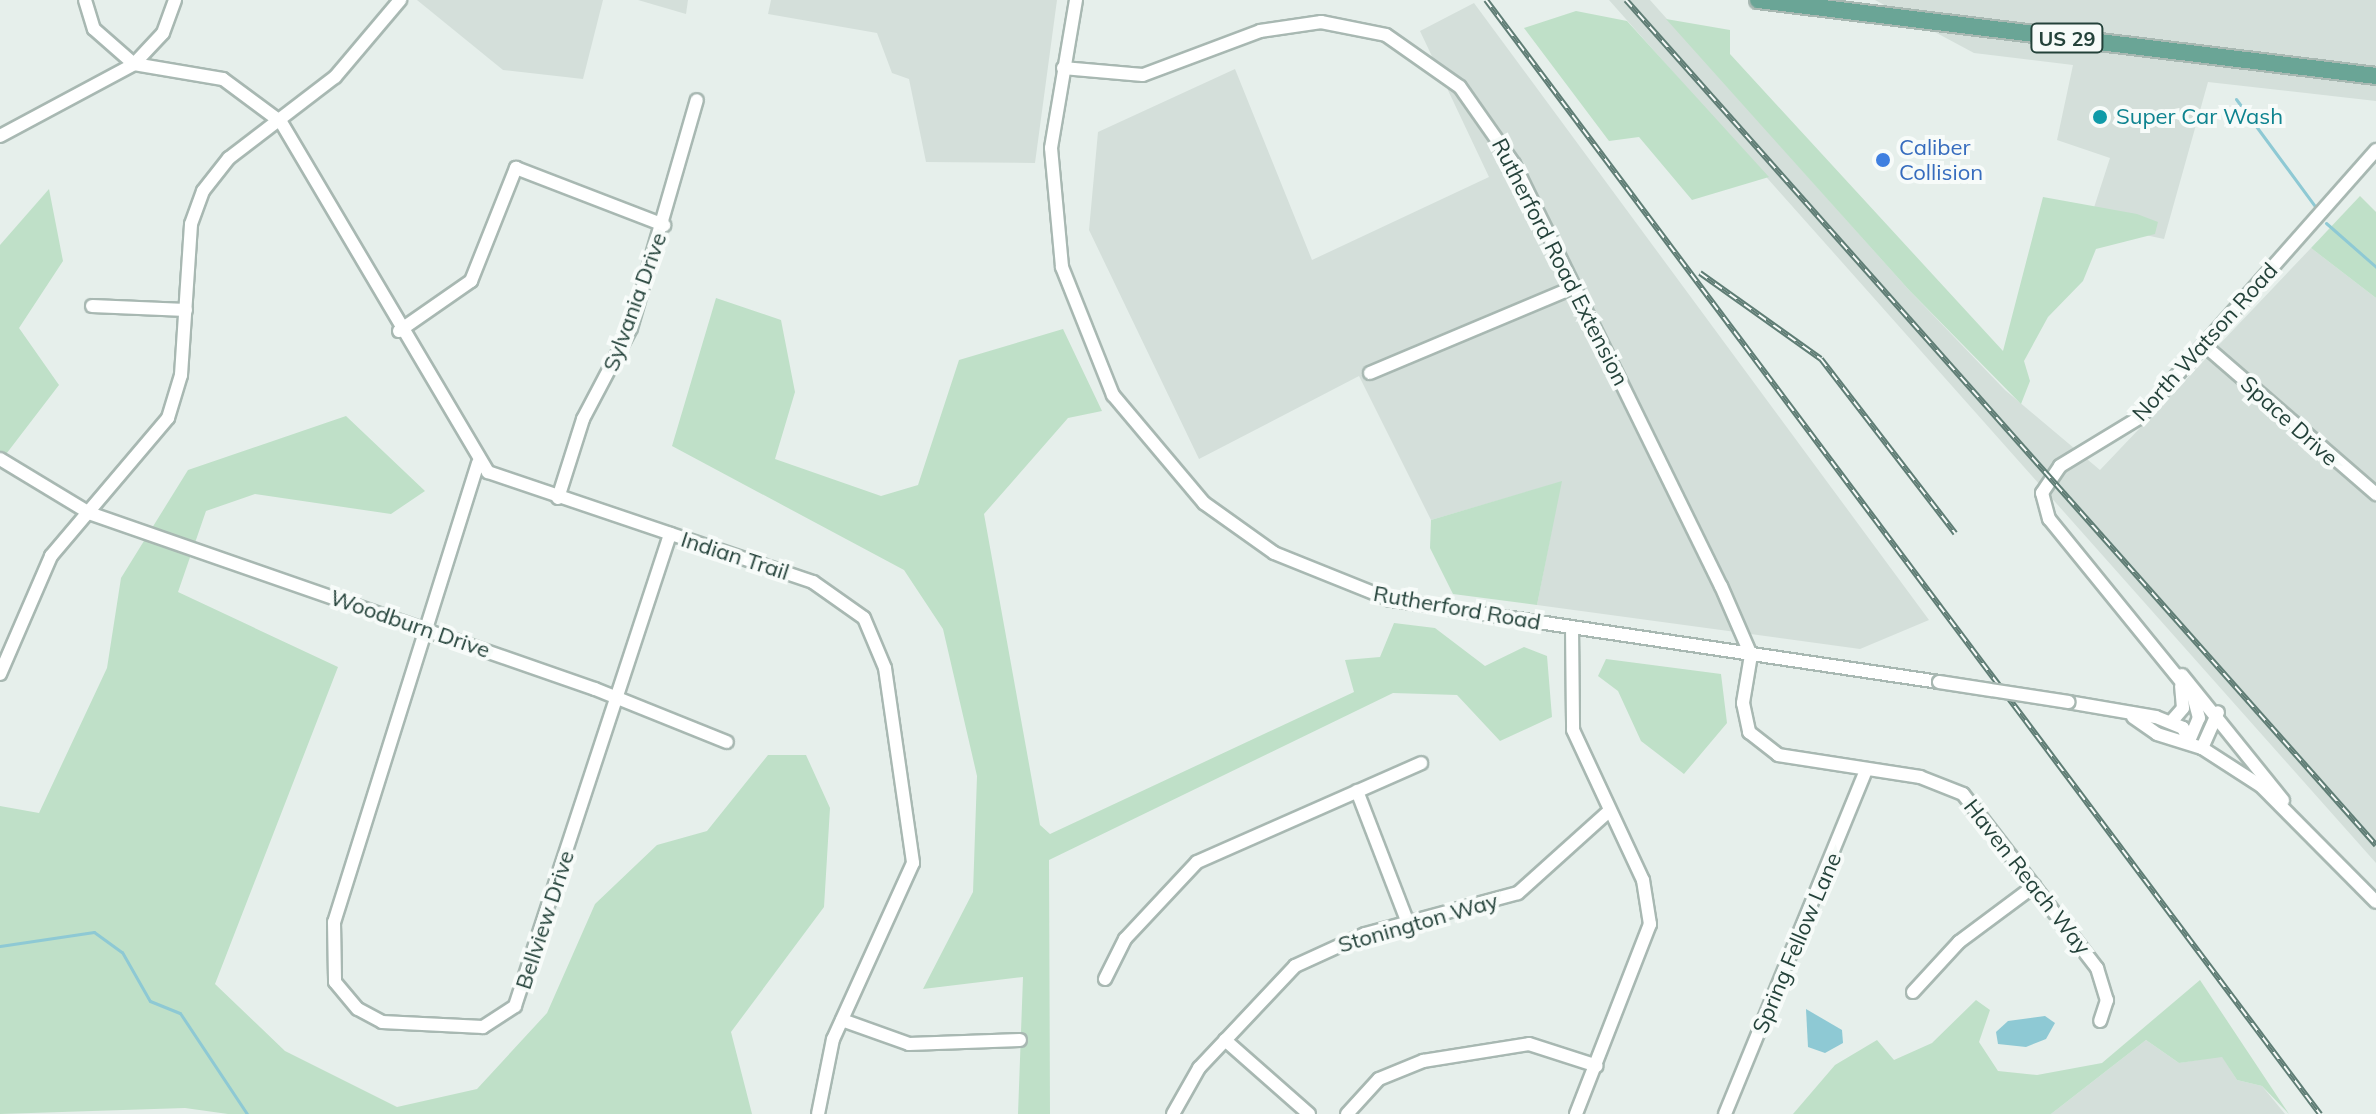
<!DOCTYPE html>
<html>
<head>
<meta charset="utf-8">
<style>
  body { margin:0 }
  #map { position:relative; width:2376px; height:1114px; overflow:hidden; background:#e6efeb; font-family:Mulish,sans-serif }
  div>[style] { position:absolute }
  .built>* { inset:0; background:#d4dfda }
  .green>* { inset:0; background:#bfe0c8 }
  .water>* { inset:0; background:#8ec9d4 }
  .stream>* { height:3px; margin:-1.5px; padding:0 1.5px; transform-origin:1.5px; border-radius:1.5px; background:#8ec9d4 }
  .roads { filter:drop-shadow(2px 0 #a8b8b2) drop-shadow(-2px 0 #a8b8b2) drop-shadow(0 2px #a8b8b2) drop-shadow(0 -2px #a8b8b2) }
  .minor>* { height:12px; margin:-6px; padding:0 6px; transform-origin:6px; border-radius:6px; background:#fff }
  .major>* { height:16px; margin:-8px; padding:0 8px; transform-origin:8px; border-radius:8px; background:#6aa596 }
  .rail>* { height:6px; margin-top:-3px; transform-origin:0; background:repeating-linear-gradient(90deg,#f7fbf9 0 9px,#5f7d75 0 18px); box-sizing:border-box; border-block:2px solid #5f7d75 }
  .bridges { filter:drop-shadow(2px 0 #a8b8b2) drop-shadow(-2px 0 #a8b8b2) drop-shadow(0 2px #a8b8b2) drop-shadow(0 -2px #a8b8b2) }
  .minor-bridge>* { height:12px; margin:-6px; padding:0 6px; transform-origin:6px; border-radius:6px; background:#fff }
  .dots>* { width:22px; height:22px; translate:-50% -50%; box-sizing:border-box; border:4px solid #f7fbf9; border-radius:50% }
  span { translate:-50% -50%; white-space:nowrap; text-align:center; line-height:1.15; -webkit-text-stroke:8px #f7fbf9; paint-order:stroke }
  .shield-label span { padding:2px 6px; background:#f7fbf9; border:2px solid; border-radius:6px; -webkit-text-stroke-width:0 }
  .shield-label { font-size:20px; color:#24423a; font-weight:700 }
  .culture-label { font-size:22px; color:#0d838f }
  .left { translate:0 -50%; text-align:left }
  .shop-label { font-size:22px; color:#366cbe }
  .street-label { font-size:22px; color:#24423a }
</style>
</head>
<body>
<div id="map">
  <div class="built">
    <div style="clip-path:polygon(417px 0,603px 0,583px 79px,503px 70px)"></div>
    <div style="clip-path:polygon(638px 0,688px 0,686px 14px)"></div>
    <div style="clip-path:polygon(771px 0,1057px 0,1035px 163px,926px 162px,909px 79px,892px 73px,877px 33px,768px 14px)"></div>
    <div style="clip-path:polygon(1609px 0,1650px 0,1909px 290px,2005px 390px,2100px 470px,2311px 248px,2376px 298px,2376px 863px)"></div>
    <div style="clip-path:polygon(1875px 0,2376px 0,2376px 101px,2208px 82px,2164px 239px,2089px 223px,2110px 158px,2057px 140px,2073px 65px,1974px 53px)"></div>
    <div style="clip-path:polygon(1474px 3px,1929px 620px,1860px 649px,1537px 605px,1561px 482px,1431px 520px,1359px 376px,1199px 459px,1089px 230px,1098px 132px,1235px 69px,1312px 260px,1489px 177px,1420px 31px)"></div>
    <div style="clip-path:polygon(2146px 1040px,2179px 1063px,2222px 1056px,2237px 1080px,2262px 1086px,2285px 1114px,2051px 1114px)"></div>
  </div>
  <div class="green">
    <div style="clip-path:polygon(1576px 11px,1627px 21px,1769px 177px,1692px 200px,1639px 137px,1609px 141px,1524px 28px)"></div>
    <div style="clip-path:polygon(1666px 19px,1730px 30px,1730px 54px,2003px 351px,2043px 197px,2137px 214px,2158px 222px,2155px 234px,2096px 249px,2083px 281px,2048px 317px,2024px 361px,2030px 381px,2021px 404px,1909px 290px)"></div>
    <div style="clip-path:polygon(49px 189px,63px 261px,19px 328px,59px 385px,0 462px,0 245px)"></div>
    <div style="clip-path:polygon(2360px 196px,2376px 212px,2376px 298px,2311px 248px)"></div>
    <div style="clip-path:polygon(716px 298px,781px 320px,795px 392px,775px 459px,881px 496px,918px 485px,959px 360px,1063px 329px,1102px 411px,1068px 418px,984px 514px,1040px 825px,1050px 834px,1354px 692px,1345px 660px,1380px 657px,1394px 623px,1435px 628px,1485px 666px,1524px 647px,1547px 656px,1552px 717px,1500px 741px,1457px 695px,1393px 693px,1049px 860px,1050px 1114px,1018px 1114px,1023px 977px,923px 989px,973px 892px,977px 776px,943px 629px,904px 570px,672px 446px)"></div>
    <div style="clip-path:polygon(346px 416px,425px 491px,391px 514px,255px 494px,206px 511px,178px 592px,338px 667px,215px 984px,285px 1051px,397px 1107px,477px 1089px,547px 1013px,595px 904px,657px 845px,707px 831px,768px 755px,806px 755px,830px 808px,824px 907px,731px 1032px,752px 1114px,228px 1114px,185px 1108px,0 1114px,0 806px,39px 813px,107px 668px,121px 578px,188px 470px)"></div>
    <div style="clip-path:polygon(1562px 481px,1537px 605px,1453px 594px,1430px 548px,1431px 520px)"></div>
    <div style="clip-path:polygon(1606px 659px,1721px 674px,1727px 723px,1684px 774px,1641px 741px,1618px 691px,1598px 676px)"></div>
    <div style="clip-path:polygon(2200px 980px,2289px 1114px,2262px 1086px,2237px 1080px,2222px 1057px,2179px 1063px,2146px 1040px,2051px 1114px,1793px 1114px,1835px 1065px,1877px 1040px,1894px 1060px,1932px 1043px,1976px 1000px,1990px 1010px,1979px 1042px,1998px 1071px,2037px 1075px,2102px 1063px)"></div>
  </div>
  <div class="water">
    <div style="clip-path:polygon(1806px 1009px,1842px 1030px,1843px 1043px,1825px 1053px,1808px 1047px)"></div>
    <div style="clip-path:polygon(2045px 1016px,2055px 1023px,2046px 1039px,2026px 1047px,1998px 1044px,1996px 1032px,2008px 1021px)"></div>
  </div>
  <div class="stream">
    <div style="left:2236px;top:99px;width:137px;rotate:53.6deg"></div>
    <div style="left:2326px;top:223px;width:67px;rotate:41.3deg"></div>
    <div style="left:0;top:946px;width:95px;rotate:-8.5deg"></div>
    <div style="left:94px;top:932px;width:34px;rotate:36deg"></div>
    <div style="left:122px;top:952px;width:56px;rotate:60.3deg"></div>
    <div style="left:150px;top:1001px;width:32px;rotate:22deg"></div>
    <div style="left:180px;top:1013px;width:121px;rotate:56.4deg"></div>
  </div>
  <div class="roads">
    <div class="minor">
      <div style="left:85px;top:0;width:30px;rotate:73deg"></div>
      <div style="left:94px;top:29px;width:53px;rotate:41.2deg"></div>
      <div style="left:134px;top:64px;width:42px;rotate:-46.9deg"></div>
      <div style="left:163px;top:33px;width:35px;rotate:-70deg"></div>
      <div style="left:1076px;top:0;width:150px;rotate:99.6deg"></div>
      <div style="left:1051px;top:148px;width:120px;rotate:84.7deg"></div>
      <div style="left:1062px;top:267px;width:138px;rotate:68.3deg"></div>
      <div style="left:1113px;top:395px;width:141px;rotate:49.9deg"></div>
      <div style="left:1204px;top:503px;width:86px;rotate:35.5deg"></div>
      <div style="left:1274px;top:553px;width:126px;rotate:21.9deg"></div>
      <div style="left:1391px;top:600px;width:554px;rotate:8.51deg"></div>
      <div style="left:1063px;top:68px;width:80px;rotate:5deg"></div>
      <div style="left:1143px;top:75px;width:125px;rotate:-20.6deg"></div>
      <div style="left:1260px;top:31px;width:62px;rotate:-8.4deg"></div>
      <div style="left:1321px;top:22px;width:66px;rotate:11.3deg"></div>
      <div style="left:1386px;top:35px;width:90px;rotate:35.1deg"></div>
      <div style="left:1460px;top:87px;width:94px;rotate:55deg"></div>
      <div style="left:1514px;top:164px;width:470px;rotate:63.9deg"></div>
      <div style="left:1721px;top:586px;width:75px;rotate:66.5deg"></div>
      <div style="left:1751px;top:655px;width:49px;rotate:99.5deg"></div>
      <div style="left:1743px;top:703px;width:30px;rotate:78deg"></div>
      <div style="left:1749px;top:732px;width:37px;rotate:38deg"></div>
      <div style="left:1778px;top:755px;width:144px;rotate:8.8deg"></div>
      <div style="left:1920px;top:777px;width:46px;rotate:21.6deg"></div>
      <div style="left:1963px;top:794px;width:220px;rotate:52.4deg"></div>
      <div style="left:2097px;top:968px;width:34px;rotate:73deg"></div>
      <div style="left:2107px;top:1000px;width:22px;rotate:108deg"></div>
      <div style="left:0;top:136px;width:152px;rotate:-28.2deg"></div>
      <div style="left:134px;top:64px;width:90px;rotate:9.6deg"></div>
      <div style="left:223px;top:79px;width:72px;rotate:36.6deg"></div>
      <div style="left:281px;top:122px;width:407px;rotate:59.4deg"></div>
      <div style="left:488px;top:472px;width:343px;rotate:18.7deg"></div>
      <div style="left:813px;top:582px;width:62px;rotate:35.2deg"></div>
      <div style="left:864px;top:618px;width:54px;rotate:67.2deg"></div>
      <div style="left:885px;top:668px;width:197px;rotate:81.8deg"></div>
      <div style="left:913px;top:863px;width:193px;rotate:114.4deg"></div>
      <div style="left:833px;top:1039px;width:76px;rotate:101.3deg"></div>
      <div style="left:92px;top:306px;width:94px;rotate:2.4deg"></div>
      <div style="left:399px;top:331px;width:88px;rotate:-34.8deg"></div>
      <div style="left:471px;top:281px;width:122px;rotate:-68.3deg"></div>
      <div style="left:516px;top:168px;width:159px;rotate:21.1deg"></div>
      <div style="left:2204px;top:345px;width:228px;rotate:40.9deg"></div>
      <div style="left:1370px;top:373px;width:222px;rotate:-22.8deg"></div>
      <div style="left:0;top:459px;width:104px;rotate:31.2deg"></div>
      <div style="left:89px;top:513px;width:536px;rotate:19.18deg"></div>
      <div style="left:595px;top:689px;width:142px;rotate:21.9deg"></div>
      <div style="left:478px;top:463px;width:481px;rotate:107.4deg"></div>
      <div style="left:334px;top:922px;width:60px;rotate:89deg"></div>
      <div style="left:335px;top:982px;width:35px;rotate:50deg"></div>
      <div style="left:358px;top:1009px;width:27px;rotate:28deg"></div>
      <div style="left:382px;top:1022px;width:101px;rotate:2.8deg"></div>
      <div style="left:483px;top:1027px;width:38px;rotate:-33deg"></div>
      <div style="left:515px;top:1006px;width:497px;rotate:-71.8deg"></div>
      <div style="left:558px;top:498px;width:83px;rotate:-72.4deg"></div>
      <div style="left:583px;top:419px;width:103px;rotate:-62.2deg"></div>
      <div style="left:631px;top:328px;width:237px;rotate:-73.9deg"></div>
      <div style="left:1572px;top:627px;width:103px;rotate:89.4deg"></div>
      <div style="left:1573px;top:730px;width:166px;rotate:65deg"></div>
      <div style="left:1643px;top:880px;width:45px;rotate:81deg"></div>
      <div style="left:1650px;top:924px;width:204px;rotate:111.3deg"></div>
      <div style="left:0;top:674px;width:129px;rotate:-66.6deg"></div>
      <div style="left:51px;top:556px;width:181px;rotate:-49.7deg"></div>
      <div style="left:168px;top:418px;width:45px;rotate:-73.2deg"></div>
      <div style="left:181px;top:375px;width:151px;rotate:-86.2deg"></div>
      <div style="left:191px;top:224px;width:35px;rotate:-70deg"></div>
      <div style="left:203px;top:191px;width:42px;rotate:-51.8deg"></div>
      <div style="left:229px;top:158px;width:133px;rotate:-37.4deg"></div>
      <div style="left:335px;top:77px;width:101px;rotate:-49.8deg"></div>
      <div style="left:2182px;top:675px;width:161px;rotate:51.1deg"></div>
      <div style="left:2068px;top:702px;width:89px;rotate:9.7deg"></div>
      <div style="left:2156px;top:717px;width:29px;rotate:22deg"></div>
      <div style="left:2183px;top:728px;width:14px;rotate:65deg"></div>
      <div style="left:2133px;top:717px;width:29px;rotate:35deg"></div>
      <div style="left:2157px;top:734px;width:47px;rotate:17.3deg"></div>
      <div style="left:2202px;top:748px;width:70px;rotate:32.8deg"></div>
      <div style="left:2261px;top:786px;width:163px;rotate:45.2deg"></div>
      <div style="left:2171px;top:722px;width:18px;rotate:-49deg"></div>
      <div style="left:2183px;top:708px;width:22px;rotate:-95deg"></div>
      <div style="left:2189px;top:741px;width:25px;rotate:-67deg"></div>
      <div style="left:2199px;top:718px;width:23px;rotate:-105deg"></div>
      <div style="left:2193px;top:696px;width:228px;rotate:-129.1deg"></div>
      <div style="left:2049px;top:519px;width:27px;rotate:-105deg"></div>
      <div style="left:2042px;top:493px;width:32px;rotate:-56deg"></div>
      <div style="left:2060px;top:466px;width:92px;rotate:-31.3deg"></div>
      <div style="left:2139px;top:418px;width:358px;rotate:-48.5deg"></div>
      <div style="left:2202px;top:748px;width:39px;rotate:-66deg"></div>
      <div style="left:1357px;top:791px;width:142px;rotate:68.9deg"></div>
      <div style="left:1105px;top:979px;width:45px;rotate:-63.4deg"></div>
      <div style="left:1125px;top:939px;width:105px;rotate:-46.9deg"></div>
      <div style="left:1197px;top:862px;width:245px;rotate:-23.8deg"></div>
      <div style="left:1913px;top:992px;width:68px;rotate:-47.4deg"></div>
      <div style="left:1959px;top:942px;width:94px;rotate:-36.7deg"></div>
      <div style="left:842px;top:1020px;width:71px;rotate:19.7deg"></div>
      <div style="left:909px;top:1044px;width:111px;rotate:-2.1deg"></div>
      <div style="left:1225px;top:1040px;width:112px;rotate:41.4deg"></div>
      <div style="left:1173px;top:1114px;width:53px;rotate:-60.5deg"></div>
      <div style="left:1199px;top:1068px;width:140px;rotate:-46.7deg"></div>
      <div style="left:1295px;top:966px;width:77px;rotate:-24.6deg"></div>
      <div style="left:1365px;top:934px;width:158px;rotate:-15deg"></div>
      <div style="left:1518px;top:893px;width:122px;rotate:-42deg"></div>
      <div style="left:1347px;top:1114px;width:47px;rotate:-47.6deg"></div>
      <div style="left:1379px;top:1079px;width:48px;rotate:-22.2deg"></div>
      <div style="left:1423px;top:1061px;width:107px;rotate:-9.1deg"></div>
      <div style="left:1529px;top:1044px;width:71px;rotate:17.9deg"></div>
      <div style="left:1725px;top:1114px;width:371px;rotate:-67.7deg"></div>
    </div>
    <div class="major">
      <div style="left:1758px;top:0;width:623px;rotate:7.01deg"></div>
    </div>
  </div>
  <div class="rail">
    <div style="left:1486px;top:0;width:1392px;rotate:53.18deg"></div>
    <div style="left:1626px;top:0;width:1130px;rotate:48.41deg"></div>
    <div style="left:1700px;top:273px;width:148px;rotate:35.4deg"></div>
    <div style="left:1821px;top:359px;width:220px;rotate:52.4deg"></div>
  </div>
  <div class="bridges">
    <div class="minor-bridge">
      <div style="left:1939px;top:682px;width:131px;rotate:8.8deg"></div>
    </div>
  </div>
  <div class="dots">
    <div style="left:2100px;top:117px;background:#0f9aa8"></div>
    <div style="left:1883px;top:160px;background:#3f7fe0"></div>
  </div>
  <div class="shield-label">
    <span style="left:2067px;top:38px">US 29</span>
  </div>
  <div class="culture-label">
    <span class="left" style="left:2116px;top:117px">Super Car Wash</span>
  </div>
  <div class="shop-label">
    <span class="left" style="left:1899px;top:160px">Caliber<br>Collision</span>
  </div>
  <div class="street-label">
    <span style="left:1560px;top:262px;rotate:63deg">Rutherford Road Extension</span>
    <span style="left:635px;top:302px;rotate:-70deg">Sylvania Drive</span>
    <span style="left:2205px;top:342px;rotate:-48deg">North Watson Road</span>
    <span style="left:2289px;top:421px;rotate:42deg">Space Drive</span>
    <span style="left:735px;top:556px;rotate:18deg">Indian Trail</span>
    <span style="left:1457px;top:608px;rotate:10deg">Rutherford Road</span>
    <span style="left:410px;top:624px;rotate:19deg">Woodburn Drive</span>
    <span style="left:2027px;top:877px;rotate:52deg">Haven Reach Way</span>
    <span style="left:545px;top:920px;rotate:-72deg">Bellview Drive</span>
    <span style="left:1418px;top:923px;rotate:-16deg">Stonington Way</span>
    <span style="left:1797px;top:943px;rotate:-67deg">Spring Fellow Lane</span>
  </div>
</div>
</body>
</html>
